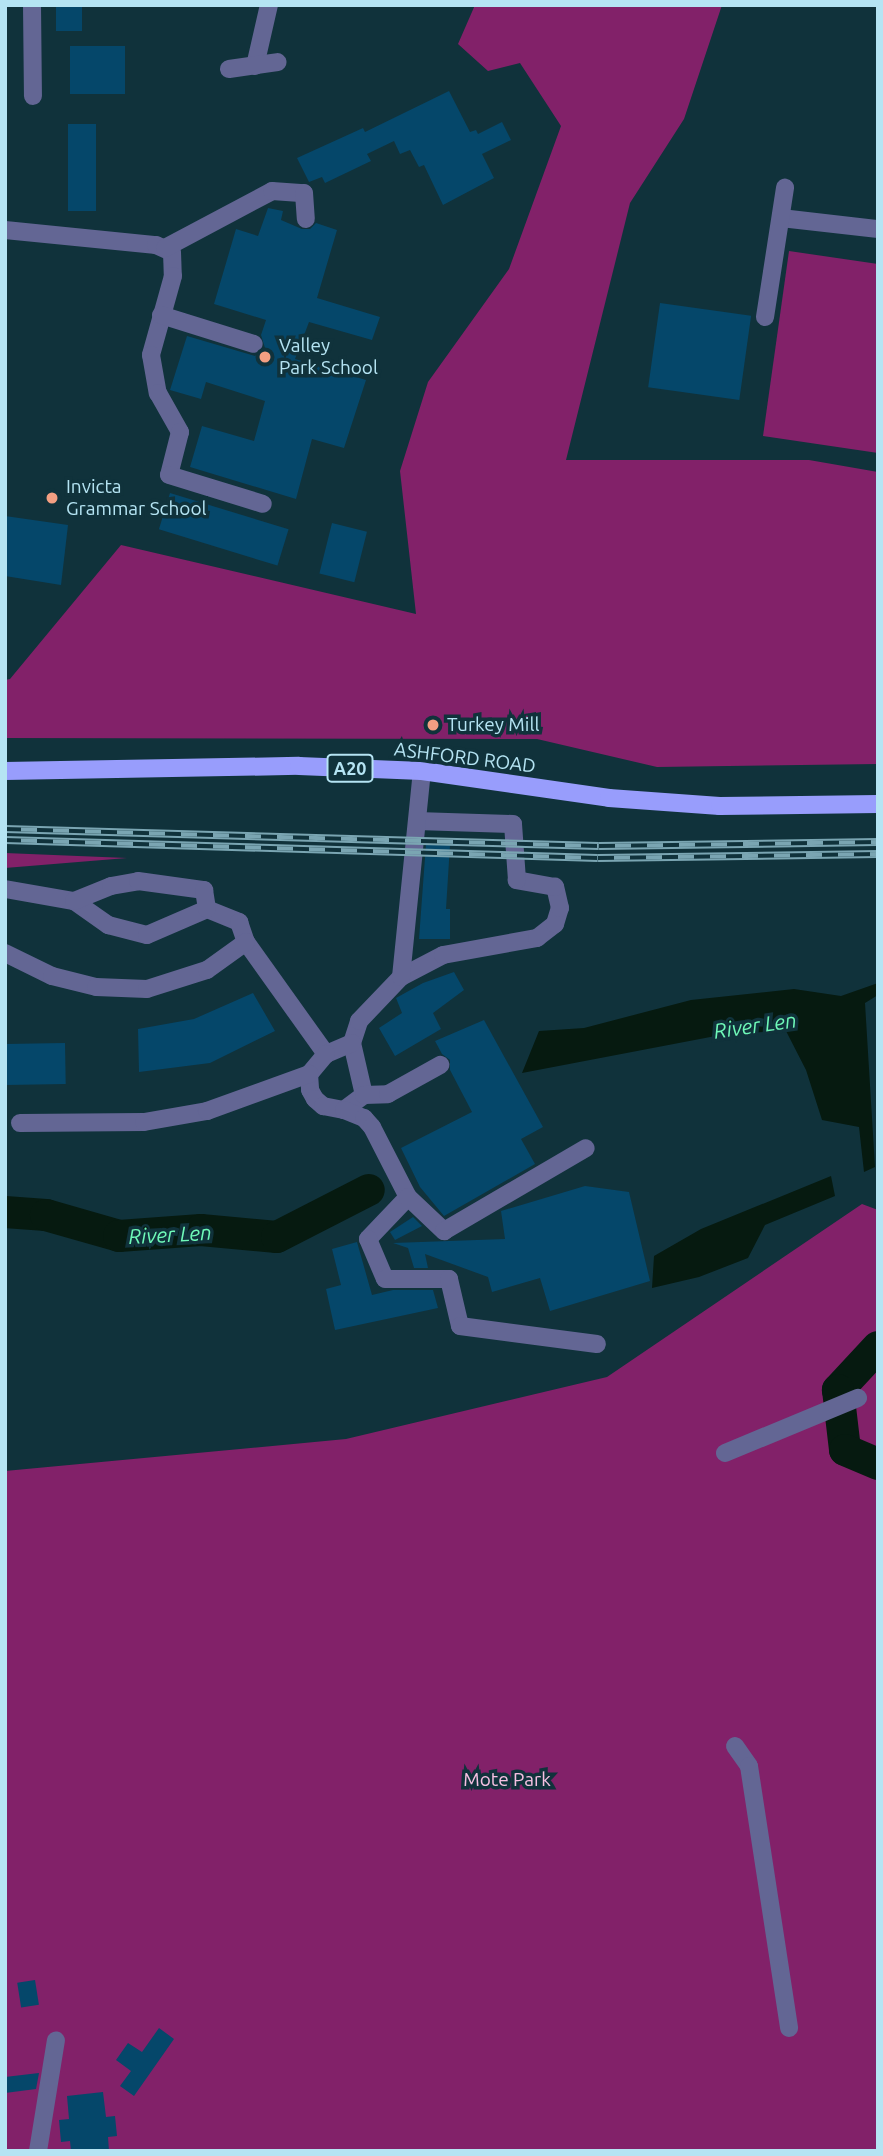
<!DOCTYPE html>
<html>
<head>
<meta charset="utf-8">
<style>
  body { margin:0 }
  #map { position:relative; width:883px; height:2156px; overflow:hidden; background:#10323b; font-family:Ubuntu,sans-serif }
  div>[style] { position:absolute }
  .green>* { inset:0; background:#822169 }
  .water>* { inset:0; background:#061a10 }
  .river>* { height:32px; margin:-16px; padding:0 16px; transform-origin:16px; border-radius:16px; background:#061a10 }
  .building>* { inset:0; background:#05476a; transform-origin:0 0 }
  .minor>* { height:18px; margin:-9px; padding:0 9px; transform-origin:9px; border-radius:9px; background:#636694 }
  .major>* { height:18px; margin:-9px; padding:0 9px; transform-origin:9px; border-radius:9px; background:#989dfc }
  .rail>* { height:8px; margin-top:-4px; transform-origin:0; background:repeating-linear-gradient(90deg,#10323b 0 16px,#7aa5b2 0 32px); box-sizing:border-box; border-block:2px solid #7aa5b2 }
  .dots>* { width:19px; height:19px; translate:-50% -50%; box-sizing:border-box; border:4px solid #10323b; border-radius:50% }
  span { translate:-50% -50%; white-space:nowrap; text-align:center; line-height:1.15; -webkit-text-stroke:7px #10323b; paint-order:stroke }
  .shield-label span { padding:2px 5px; background:#10323b; border:2px solid; border-radius:5px; -webkit-text-stroke-width:0 }
  .shield-label { font-size:18px; color:#b5e4f3; font-weight:700 }
  .poi-label { font-size:19px; color:#b5e4f3 }
  .left { translate:0 -50%; text-align:left }
  .street-label { font-size:19px; color:#b5e4f3 }
  .park-label { font-size:19px; color:#f7c0e3 }
  .water-label { font-size:21px; color:#6ff9b8; font-style:italic }
  .frame { position:absolute; inset:0; border:7px solid #b5e4f3; pointer-events:none }
</style>
</head>
<body>
<div id="map">
  <div class="green">
    <div style="clip-path:polygon(475px 5px,722px 5px,684px 119px,630px 203px,566px 460px,809px 460px,878px 472px,878px 764px,657px 767px,537px 739px,5px 738px,5px 680px,10px 679px,121px 545px,416px 614px,400px 471px,428px 382px,509px 269px,561px 126px,520px 63px,488px 71px,458px 44px)"></div>
    <div style="clip-path:polygon(789px 251px,878px 264px,878px 453px,763px 436px)"></div>
    <div style="clip-path:polygon(5px 853px,127px 858px,5px 868px)"></div>
    <div style="clip-path:polygon(862px 1204px,878px 1210px,878px 2151px,5px 2151px,5px 1471px,346px 1439px,607px 1377px)"></div>
  </div>
  <div class="water">
    <div style="clip-path:polygon(878px 983px,878px 995px,865px 1003px,875px 1167px,864px 1172px,859px 1127px,822px 1120px,806px 1070px,786px 1031px,726px 1034px,522px 1073px,539px 1031px,584px 1028px,691px 1000px,794px 989px,841px 996px)"></div>
    <div style="clip-path:polygon(831px 1176px,835px 1196px,765px 1225px,748px 1258px,699px 1277px,652px 1288px,654px 1256px,701px 1229px)"></div>
  </div>
  <div class="river">
    <div style="left:5px;top:1212px;width:41px;rotate:4.2deg"></div>
    <div style="left:46px;top:1215px;width:76px;rotate:16deg"></div>
    <div style="left:119px;top:1236px;width:82px;rotate:-4.2deg"></div>
    <div style="left:201px;top:1230px;width:76px;rotate:5.3deg"></div>
    <div style="left:277px;top:1237px;width:103px;rotate:-27.1deg"></div>
    <div style="left:878px;top:1347px;width:59px;rotate:132.9deg"></div>
    <div style="left:838px;top:1390px;width:60px;rotate:83.3deg"></div>
    <div style="left:845px;top:1450px;width:36px;rotate:23deg"></div>
  </div>
  <div class="building">
    <div style="left:56px;top:5px;width:26px;height:26px"></div>
    <div style="left:70px;top:46px;width:55px;height:48px"></div>
    <div style="clip-path:polygon(449px 91px,470px 132px,476px 130px,478px 134px,502px 122px,511px 140px,482px 154px,494px 178px,443px 205px,424px 165px,419px 167px,410px 150px,400px 154px,394px 141px,367px 154px,371px 161px,325px 183px,322px 177px,309px 182px,297px 158px,363px 128px,365px 132px)"></div>
    <div style="left:68px;top:124px;width:28px;height:87px"></div>
    <div style="clip-path:polygon(268px 208px,283px 211px,281px 220px,302px 229px,310px 229px,316px 223px,337px 230px,317px 298px,380px 317px,372px 340px,309px 322px,295px 359px,366px 380px,344px 448px,312px 439px,296px 499px,190px 467px,202px 426px,254px 441px,265px 401px,206px 382px,201px 399px,170px 390px,187px 336px,255px 356px,265px 348px,261px 335px,266px 320px,214px 304px,236px 229px,258px 236px)"></div>
    <div style="left:660px;top:303px;width:92px;height:85px;rotate:8deg"></div>
    <div style="left:170px;top:493px;width:124px;height:38px;rotate:17deg"></div>
    <div style="clip-path:polygon(5px 516px,68px 525px,61px 585px,5px 576px)"></div>
    <div style="left:332px;top:523px;width:36px;height:52px;rotate:14deg"></div>
    <div style="clip-path:polygon(426px 844px,450px 845px,446px 909px,450px 909px,450px 939px,419px 939px)"></div>
    <div style="clip-path:polygon(454px 972px,464px 990px,433px 1013px,441px 1029px,395px 1056px,379px 1028px,402px 1013px,396px 998px,423px 983px)"></div>
    <div style="clip-path:polygon(253px 993px,275px 1031px,210px 1063px,139px 1072px,138px 1029px,194px 1019px)"></div>
    <div style="clip-path:polygon(484px 1020px,543px 1127px,521px 1139px,535px 1164px,444px 1216px,420px 1187px,401px 1148px,472px 1112px,450px 1070px,450px 1060px,442px 1054px,435px 1041px)"></div>
    <div style="left:65px;top:1043px;width:41px;height:60px;rotate:89deg"></div>
    <div style="clip-path:polygon(585px 1186px,629px 1192px,650px 1281px,550px 1311px,540px 1278px,492px 1292px,488px 1277px,425px 1254px,428px 1268px,414px 1268px,408px 1248px,393px 1243px,505px 1239px,501px 1211px)"></div>
    <div style="clip-path:polygon(413px 1217px,422px 1226px,395px 1240px,390px 1232px)"></div>
    <div style="clip-path:polygon(357px 1242px,372px 1295px,393px 1290px,433px 1290px,438px 1308px,335px 1330px,326px 1289px,341px 1285px,332px 1249px)"></div>
    <div style="left:35px;top:1980px;width:25px;height:18px;rotate:81deg"></div>
    <div style="clip-path:polygon(159px 2028px,174px 2039px,134px 2096px,120px 2086px,131px 2071px,116px 2060px,128px 2043px,142px 2052px)"></div>
    <div style="clip-path:polygon(39px 2073px,36px 2089px,5px 2093px,5px 2077px)"></div>
    <div style="clip-path:polygon(103px 2092px,106px 2117px,115px 2116px,117px 2136px,108px 2137px,109px 2151px,71px 2151px,70px 2141px,61px 2142px,59px 2120px,69px 2119px,67px 2096px)"></div>
  </div>
  <div class="minor">
    <div style="left:32px;top:5px;width:91px;rotate:89.4deg"></div>
    <div style="left:255px;top:66px;width:63px;rotate:-77.1deg"></div>
    <div style="left:229px;top:69px;width:49px;rotate:-8.1deg"></div>
    <div style="left:781px;top:218px;width:98px;rotate:6.5deg"></div>
    <div style="left:5px;top:230px;width:152px;rotate:5.7deg"></div>
    <div style="left:156px;top:245px;width:17px;rotate:24deg"></div>
    <div style="left:172px;top:252px;width:24px;rotate:88deg"></div>
    <div style="left:173px;top:276px;width:82px;rotate:105.6deg"></div>
    <div style="left:151px;top:355px;width:39px;rotate:80deg"></div>
    <div style="left:158px;top:393px;width:45px;rotate:60.6deg"></div>
    <div style="left:180px;top:432px;width:44px;rotate:104.3deg"></div>
    <div style="left:169px;top:475px;width:98px;rotate:17.1deg"></div>
    <div style="left:165px;top:248px;width:121px;rotate:-28deg"></div>
    <div style="left:272px;top:191px;width:32px;rotate:4deg"></div>
    <div style="left:304px;top:193px;width:26px;rotate:86deg"></div>
    <div style="left:161px;top:315px;width:97px;rotate:17.3deg"></div>
    <div style="left:765px;top:317px;width:131px;rotate:-81.2deg"></div>
    <div style="left:5px;top:889px;width:70px;rotate:9.9deg"></div>
    <div style="left:74px;top:901px;width:42px;rotate:35.2deg"></div>
    <div style="left:108px;top:925px;width:40px;rotate:14.4deg"></div>
    <div style="left:147px;top:935px;width:65px;rotate:-23.4deg"></div>
    <div style="left:207px;top:909px;width:35px;rotate:22deg"></div>
    <div style="left:239px;top:922px;width:21px;rotate:71deg"></div>
    <div style="left:246px;top:942px;width:138px;rotate:54.5deg"></div>
    <div style="left:74px;top:901px;width:40px;rotate:-22deg"></div>
    <div style="left:111px;top:886px;width:27px;rotate:-10deg"></div>
    <div style="left:138px;top:881px;width:67px;rotate:7.8deg"></div>
    <div style="left:204px;top:890px;width:19px;rotate:81deg"></div>
    <div style="left:5px;top:953px;width:52px;rotate:26.1deg"></div>
    <div style="left:52px;top:976px;width:45px;rotate:14deg"></div>
    <div style="left:96px;top:987px;width:51px;rotate:2.2deg"></div>
    <div style="left:147px;top:989px;width:63px;rotate:-17.6deg"></div>
    <div style="left:207px;top:970px;width:48px;rotate:-35.7deg"></div>
    <div style="left:401px;top:977px;width:47px;rotate:-27.6deg"></div>
    <div style="left:443px;top:955px;width:96px;rotate:-10.3deg"></div>
    <div style="left:537px;top:938px;width:23px;rotate:-38deg"></div>
    <div style="left:555px;top:924px;width:17px;rotate:-73deg"></div>
    <div style="left:560px;top:908px;width:22px;rotate:-103deg"></div>
    <div style="left:555px;top:887px;width:39px;rotate:-170deg"></div>
    <div style="left:517px;top:880px;width:56px;rotate:-94.1deg"></div>
    <div style="left:513px;top:824px;width:96px;rotate:-178.2deg"></div>
    <div style="left:352px;top:1043px;width:23px;rotate:-72deg"></div>
    <div style="left:359px;top:1021px;width:61px;rotate:-46.3deg"></div>
    <div style="left:401px;top:977px;width:207px;rotate:-84.2deg"></div>
    <div style="left:364px;top:1095px;width:53px;rotate:-103deg"></div>
    <div style="left:352px;top:1043px;width:28px;rotate:157deg"></div>
    <div style="left:326px;top:1054px;width:26px;rotate:130deg"></div>
    <div style="left:309px;top:1074px;width:16px;rotate:86deg"></div>
    <div style="left:310px;top:1090px;width:10px;rotate:61deg"></div>
    <div style="left:315px;top:1099px;width:11px;rotate:41deg"></div>
    <div style="left:323px;top:1106px;width:21px;rotate:11deg"></div>
    <div style="left:344px;top:1110px;width:25px;rotate:-37deg"></div>
    <div style="left:364px;top:1095px;width:24px;rotate:-2deg"></div>
    <div style="left:388px;top:1094px;width:60px;rotate:-29.1deg"></div>
    <div style="left:344px;top:1110px;width:22px;rotate:22deg"></div>
    <div style="left:364px;top:1118px;width:12px;rotate:48deg"></div>
    <div style="left:372px;top:1127px;width:79px;rotate:62.8deg"></div>
    <div style="left:408px;top:1197px;width:58px;rotate:133.6deg"></div>
    <div style="left:368px;top:1239px;width:43px;rotate:67deg"></div>
    <div style="left:385px;top:1279px;width:64px"></div>
    <div style="left:449px;top:1279px;width:48px;rotate:76.8deg"></div>
    <div style="left:460px;top:1326px;width:138px;rotate:7.5deg"></div>
    <div style="left:20px;top:1123px;width:124px;rotate:-0.5deg"></div>
    <div style="left:144px;top:1122px;width:64px;rotate:-9.9deg"></div>
    <div style="left:207px;top:1111px;width:109px;rotate:-19.9deg"></div>
    <div style="left:408px;top:1197px;width:50px;rotate:43.4deg"></div>
    <div style="left:444px;top:1231px;width:164px;rotate:-30.3deg"></div>
    <div style="left:725px;top:1453px;width:144px;rotate:-22.5deg"></div>
    <div style="left:735px;top:1746px;width:24px;rotate:55deg"></div>
    <div style="left:749px;top:1766px;width:265px;rotate:81.3deg"></div>
    <div style="left:38px;top:2151px;width:112px;rotate:-80.8deg"></div>
  </div>
  <div class="major">
    <div style="left:5px;top:771px;width:294px;rotate:-1deg"></div>
    <div style="left:299px;top:766px;width:123px;rotate:2.3deg"></div>
    <div style="left:422px;top:771px;width:189px;rotate:8.2deg"></div>
    <div style="left:609px;top:798px;width:111px;rotate:4.1deg"></div>
    <div style="left:720px;top:806px;width:158px;rotate:-0.7deg"></div>
  </div>
  <div class="rail">
    <div style="left:5px;top:829px;width:594px;rotate:1.64deg"></div>
    <div style="left:599px;top:846px;width:279px;rotate:-0.8deg"></div>
    <div style="left:5px;top:840px;width:593px;rotate:1.74deg"></div>
    <div style="left:598px;top:858px;width:280px;rotate:-0.8deg"></div>
  </div>
  <div class="dots">
    <div style="left:265px;top:357px;background:#f39f82"></div>
    <div style="left:52px;top:498px;background:#f39f82"></div>
    <div style="left:433px;top:725px;background:#f39f82"></div>
  </div>
  <div class="shield-label">
    <span style="left:350px;top:768px">A20</span>
  </div>
  <div class="poi-label">
    <span class="left" style="left:279px;top:357px">Valley<br>Park School</span>
    <span class="left" style="left:66px;top:498px">Invicta<br>Grammar School</span>
    <span class="left" style="left:447px;top:725px">Turkey Mill</span>
  </div>
  <div class="street-label">
    <span style="left:465px;top:758px;rotate:7deg">ASHFORD ROAD</span>
  </div>
  <div class="park-label">
    <span style="left:507px;top:1780px">Mote Park</span>
  </div>
  <div class="water-label">
    <span style="left:755px;top:1025px;rotate:-8deg">River Len</span>
    <span style="left:170px;top:1234px;rotate:-3deg">River Len</span>
  </div>
  <div class="frame"></div>
</div>
</body>
</html>
